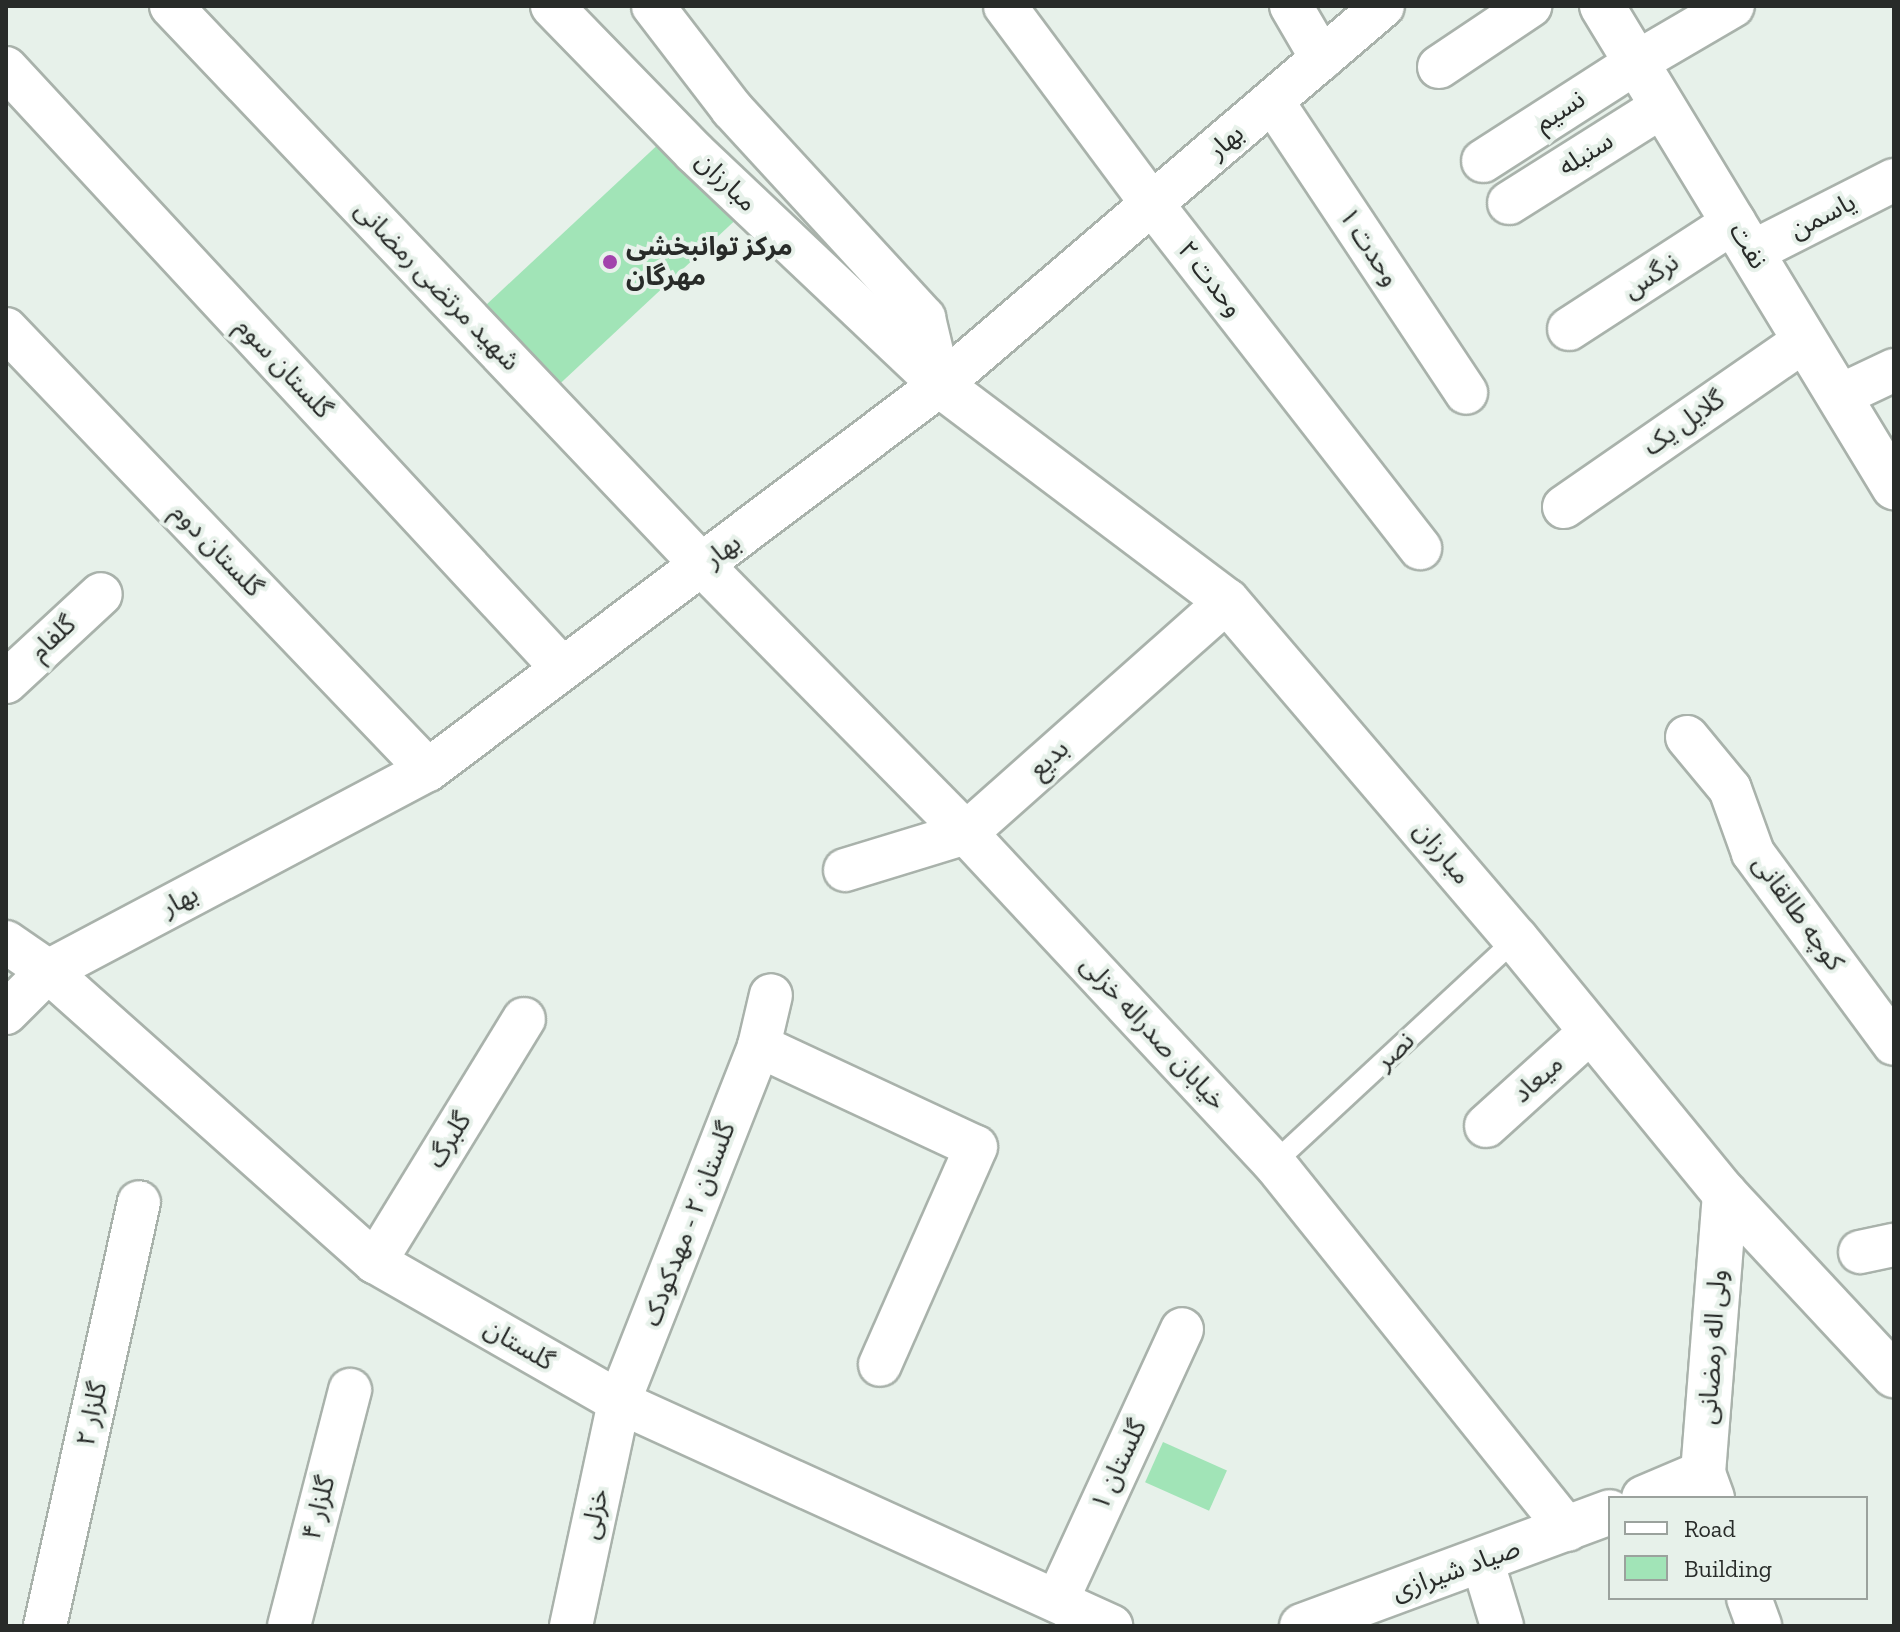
<!DOCTYPE html>
<html>
<head>
<meta charset="utf-8">
<style>
  body { margin:0 }
  #map { position:relative; width:1900px; height:1632px; overflow:hidden; background:#e7f1ea; font-family:"Zilla Slab","Noto Sans Arabic",serif }
  div>[style] { position:absolute }
  .building>* { inset:0; background:#a1e4b7; transform-origin:0 0 }
  .roads { filter:drop-shadow(2px 0 #a9b2ab) drop-shadow(-2px 0 #a9b2ab) drop-shadow(0 2px #a9b2ab) drop-shadow(0 -2px #a9b2ab) }
  .lane>* { height:20px; margin:-10px; padding:0 10px; transform-origin:10px; border-radius:10px; background:#fff }
  .street>* { height:42px; margin:-21px; padding:0 21px; transform-origin:21px; border-radius:21px; background:#fff }
  .secondary>* { height:44px; margin:-22px; padding:0 22px; transform-origin:22px; border-radius:22px; background:#fff }
  .dots>* { width:22px; height:22px; translate:-50% -50%; box-sizing:border-box; border:4px solid #e7f1ea; border-radius:50% }
  span { translate:-50% -50%; white-space:nowrap; text-align:center; line-height:1.15; -webkit-text-stroke:8px #e7f1ea; paint-order:stroke }
  .street-label { font-size:26px; color:#282b29 }
  .poi-label { font-size:26px; color:#282b29; font-weight:700 }
  .left { translate:0 -50%; text-align:left }
  .frame { position:absolute; inset:0; border:8px solid #282b29; pointer-events:none }
  .legend { position:absolute; left:1608px; top:1496px; width:260px; height:104px; box-sizing:border-box; background:#e7f1ea; border:2px solid #9ba29d; margin:0; padding:10px 14px; list-style:none; font-size:24px; color:#282b29 }
  .legend li { display:flex; align-items:center; gap:16px; height:40px }
  .legend b { width:40px; border:2px solid #9ba29d }
</style>
</head>
<body>
<div id="map">
  <div class="building">
    <div style="left:664px;top:139px;width:108px;height:243px;rotate:47deg"></div>
    <div style="left:1163px;top:1442px;width:70px;height:44px;rotate:24deg"></div>
  </div>
  <div class="roads">
    <div class="lane">
      <div style="left:1274px;top:1163px;width:330px;rotate:-42.8deg"></div>
    </div>
    <div class="street">
      <div style="left:171px;top:6px;width:772px;rotate:46.47deg"></div>
      <div style="left:703px;top:566px;width:375px;rotate:45.4deg"></div>
      <div style="left:966px;top:833px;width:451px;rotate:47deg"></div>
      <div style="left:1274px;top:1163px;width:470px;rotate:51.3deg"></div>
      <div style="left:552px;top:6px;width:205px;rotate:45.8deg"></div>
      <div style="left:695px;top:153px;width:337px;rotate:43.4deg"></div>
      <div style="left:653px;top:6px;width:130px;rotate:52.5deg"></div>
      <div style="left:732px;top:109px;width:284px;rotate:47.4deg"></div>
      <div style="left:924px;top:318px;width:69px;rotate:76.6deg"></div>
      <div style="left:1005px;top:6px;width:248px;rotate:53.4deg"></div>
      <div style="left:1153px;top:205px;width:435px;rotate:52.1deg"></div>
      <div style="left:1291px;top:6px;width:61px;rotate:59.7deg"></div>
      <div style="left:1439px;top:67px;width:110px;rotate:-33.8deg"></div>
      <div style="left:6px;top:68px;width:818px;rotate:47.18deg"></div>
      <div style="left:1273px;top:102px;width:349px;rotate:56.4deg"></div>
      <div style="left:1483px;top:161px;width:183px;rotate:-32.7deg"></div>
      <div style="left:1637px;top:62px;width:111px;rotate:-30.3deg"></div>
      <div style="left:1509px;top:203px;width:182px;rotate:-32.2deg"></div>
      <div style="left:1752px;top:252px;width:159px;rotate:-26.9deg"></div>
      <div style="left:6px;top:329px;width:610px;rotate:46.26deg"></div>
      <div style="left:1569px;top:329px;width:197px;rotate:-33deg"></div>
      <div style="left:1839px;top:396px;width:61px;rotate:-25.3deg"></div>
      <div style="left:1564px;top:507px;width:293px;rotate:-34.7deg"></div>
      <div style="left:6px;top:682px;width:129px;rotate:-42.8deg"></div>
      <div style="left:1687px;top:737px;width:67px;rotate:50.4deg"></div>
      <div style="left:1730px;top:789px;width:68px;rotate:70.2deg"></div>
      <div style="left:1753px;top:853px;width:237px;rotate:53.6deg"></div>
      <div style="left:845px;top:870px;width:127px;rotate:-17deg"></div>
      <div style="left:966px;top:833px;width:349px;rotate:-41.6deg"></div>
      <div style="left:6px;top:942px;width:51px;rotate:34.6deg"></div>
      <div style="left:48px;top:971px;width:438px;rotate:41.7deg"></div>
      <div style="left:375px;top:1262px;width:281px;rotate:29.8deg"></div>
      <div style="left:619px;top:1402px;width:541px;rotate:24.48deg"></div>
      <div style="left:6px;top:1013px;width:59px;rotate:-45deg"></div>
      <div style="left:48px;top:971px;width:430px;rotate:-27.9deg"></div>
      <div style="left:428px;top:770px;width:641px;rotate:-36.94deg"></div>
      <div style="left:940px;top:385px;width:583px;rotate:-40.55deg"></div>
      <div style="left:759px;top:1046px;width:239px;rotate:25deg"></div>
      <div style="left:976px;top:1147px;width:238px;rotate:113.8deg"></div>
      <div style="left:1486px;top:1126px;width:142px;rotate:-42.1deg"></div>
      <div style="left:1860px;top:1252px;width:35px;rotate:-12deg"></div>
      <div style="left:375px;top:1262px;width:285px;rotate:-58.5deg"></div>
      <div style="left:1482px;top:1560px;width:69px;rotate:73.1deg"></div>
      <div style="left:1057px;top:1601px;width:299px;rotate:-65.3deg"></div>
      <div style="left:45px;top:1626px;width:434px;rotate:-77.5deg"></div>
      <div style="left:289px;top:1626px;width:244px;rotate:-75.5deg"></div>
      <div style="left:571px;top:1626px;width:229px;rotate:-77.9deg"></div>
      <div style="left:619px;top:1402px;width:383px;rotate:-68.5deg"></div>
      <div style="left:759px;top:1046px;width:52px;rotate:-76.8deg"></div>
    </div>
    <div class="secondary">
      <div style="left:1602px;top:6px;width:563px;rotate:58.74deg"></div>
      <div style="left:940px;top:385px;width:359px;rotate:37deg"></div>
      <div style="left:1227px;top:601px;width:445px;rotate:49.5deg"></div>
      <div style="left:1516px;top:939px;width:330px;rotate:50.7deg"></div>
      <div style="left:1725px;top:1194px;width:248px;rotate:47deg"></div>
      <div style="left:1644px;top:1498px;width:64px;rotate:-23deg"></div>
      <div style="left:1712px;top:1498px;width:27px;rotate:-110deg"></div>
      <div style="left:1703px;top:1473px;width:280px;rotate:-85.5deg"></div>
      <div style="left:1749px;top:1598px;width:30px;rotate:70deg"></div>
      <div style="left:1302px;top:1626px;width:328px;rotate:-20.3deg"></div>
    </div>
  </div>
  <div class="dots">
    <div style="left:610px;top:262px;background:#a243ac"></div>
  </div>
  <div class="street-label">
    <span style="left:1560px;top:111px;rotate:-33deg">نسیم</span>
    <span style="left:1226px;top:142px;rotate:-41deg">بهار</span>
    <span style="left:1586px;top:154px;rotate:-32deg">سنبله</span>
    <span style="left:726px;top:182px;rotate:44deg">مبارزان</span>
    <span style="left:1823px;top:216px;rotate:-27deg">یاسمن</span>
    <span style="left:1748px;top:246px;rotate:59deg">نفت</span>
    <span style="left:1369px;top:247px;rotate:57deg">وحدت ۱</span>
    <span style="left:1651px;top:276px;rotate:-33deg">نرگس</span>
    <span style="left:1210px;top:279px;rotate:52deg">وحدت ۲</span>
    <span style="left:437px;top:286px;rotate:46deg">شهید مرتضی رمضانی</span>
    <span style="left:284px;top:368px;rotate:47deg">گلستان سوم</span>
    <span style="left:1684px;top:423px;rotate:-35deg">گلایل یک</span>
    <span style="left:217px;top:550px;rotate:46deg">گلستان دوم</span>
    <span style="left:723px;top:551px;rotate:-37deg">بهار</span>
    <span style="left:53px;top:638px;rotate:-43deg">گلفام</span>
    <span style="left:1049px;top:759px;rotate:-42deg">بدیع</span>
    <span style="left:1442px;top:853px;rotate:50deg">مبارزان</span>
    <span style="left:180px;top:901px;rotate:-28deg">بهار</span>
    <span style="left:1798px;top:913px;rotate:54deg">کوچه طالقانی</span>
    <span style="left:1153px;top:1033px;rotate:47deg">خیابان صدراله خزلی</span>
    <span style="left:1395px;top:1051px;rotate:-43deg">نصر</span>
    <span style="left:1538px;top:1079px;rotate:-42deg">میعاد</span>
    <span style="left:449px;top:1140px;rotate:-58deg">گلبرگ</span>
    <span style="left:689px;top:1224px;rotate:-69deg">گلستان ۲ - مهدکودک</span>
    <span style="left:519px;top:1345px;rotate:30deg">گلستان</span>
    <span style="left:1713px;top:1347px;rotate:-86deg">ولی اله رمضانی</span>
    <span style="left:92px;top:1414px;rotate:-78deg">گلزار ۲</span>
    <span style="left:1119px;top:1465px;rotate:-65deg">گلستان ۱</span>
    <span style="left:319px;top:1508px;rotate:-76deg">گلزار ۴</span>
    <span style="left:595px;top:1514px;rotate:-78deg">خزلی</span>
    <span style="left:1456px;top:1570px;rotate:-20deg">صیاد شیرازی</span>
  </div>
  <div class="poi-label">
    <span class="left" style="left:626px;top:262px">مرکز توانبخشی<br>مهرگان</span>
  </div>
  <div class="frame"></div>
  <ul class="legend">
  <li><b style="height:10px;background:#fff"></b>Road</li>
  <li><b style="height:22px;background:#a1e4b7"></b>Building</li>
  </ul>
</div>
</body>
</html>
